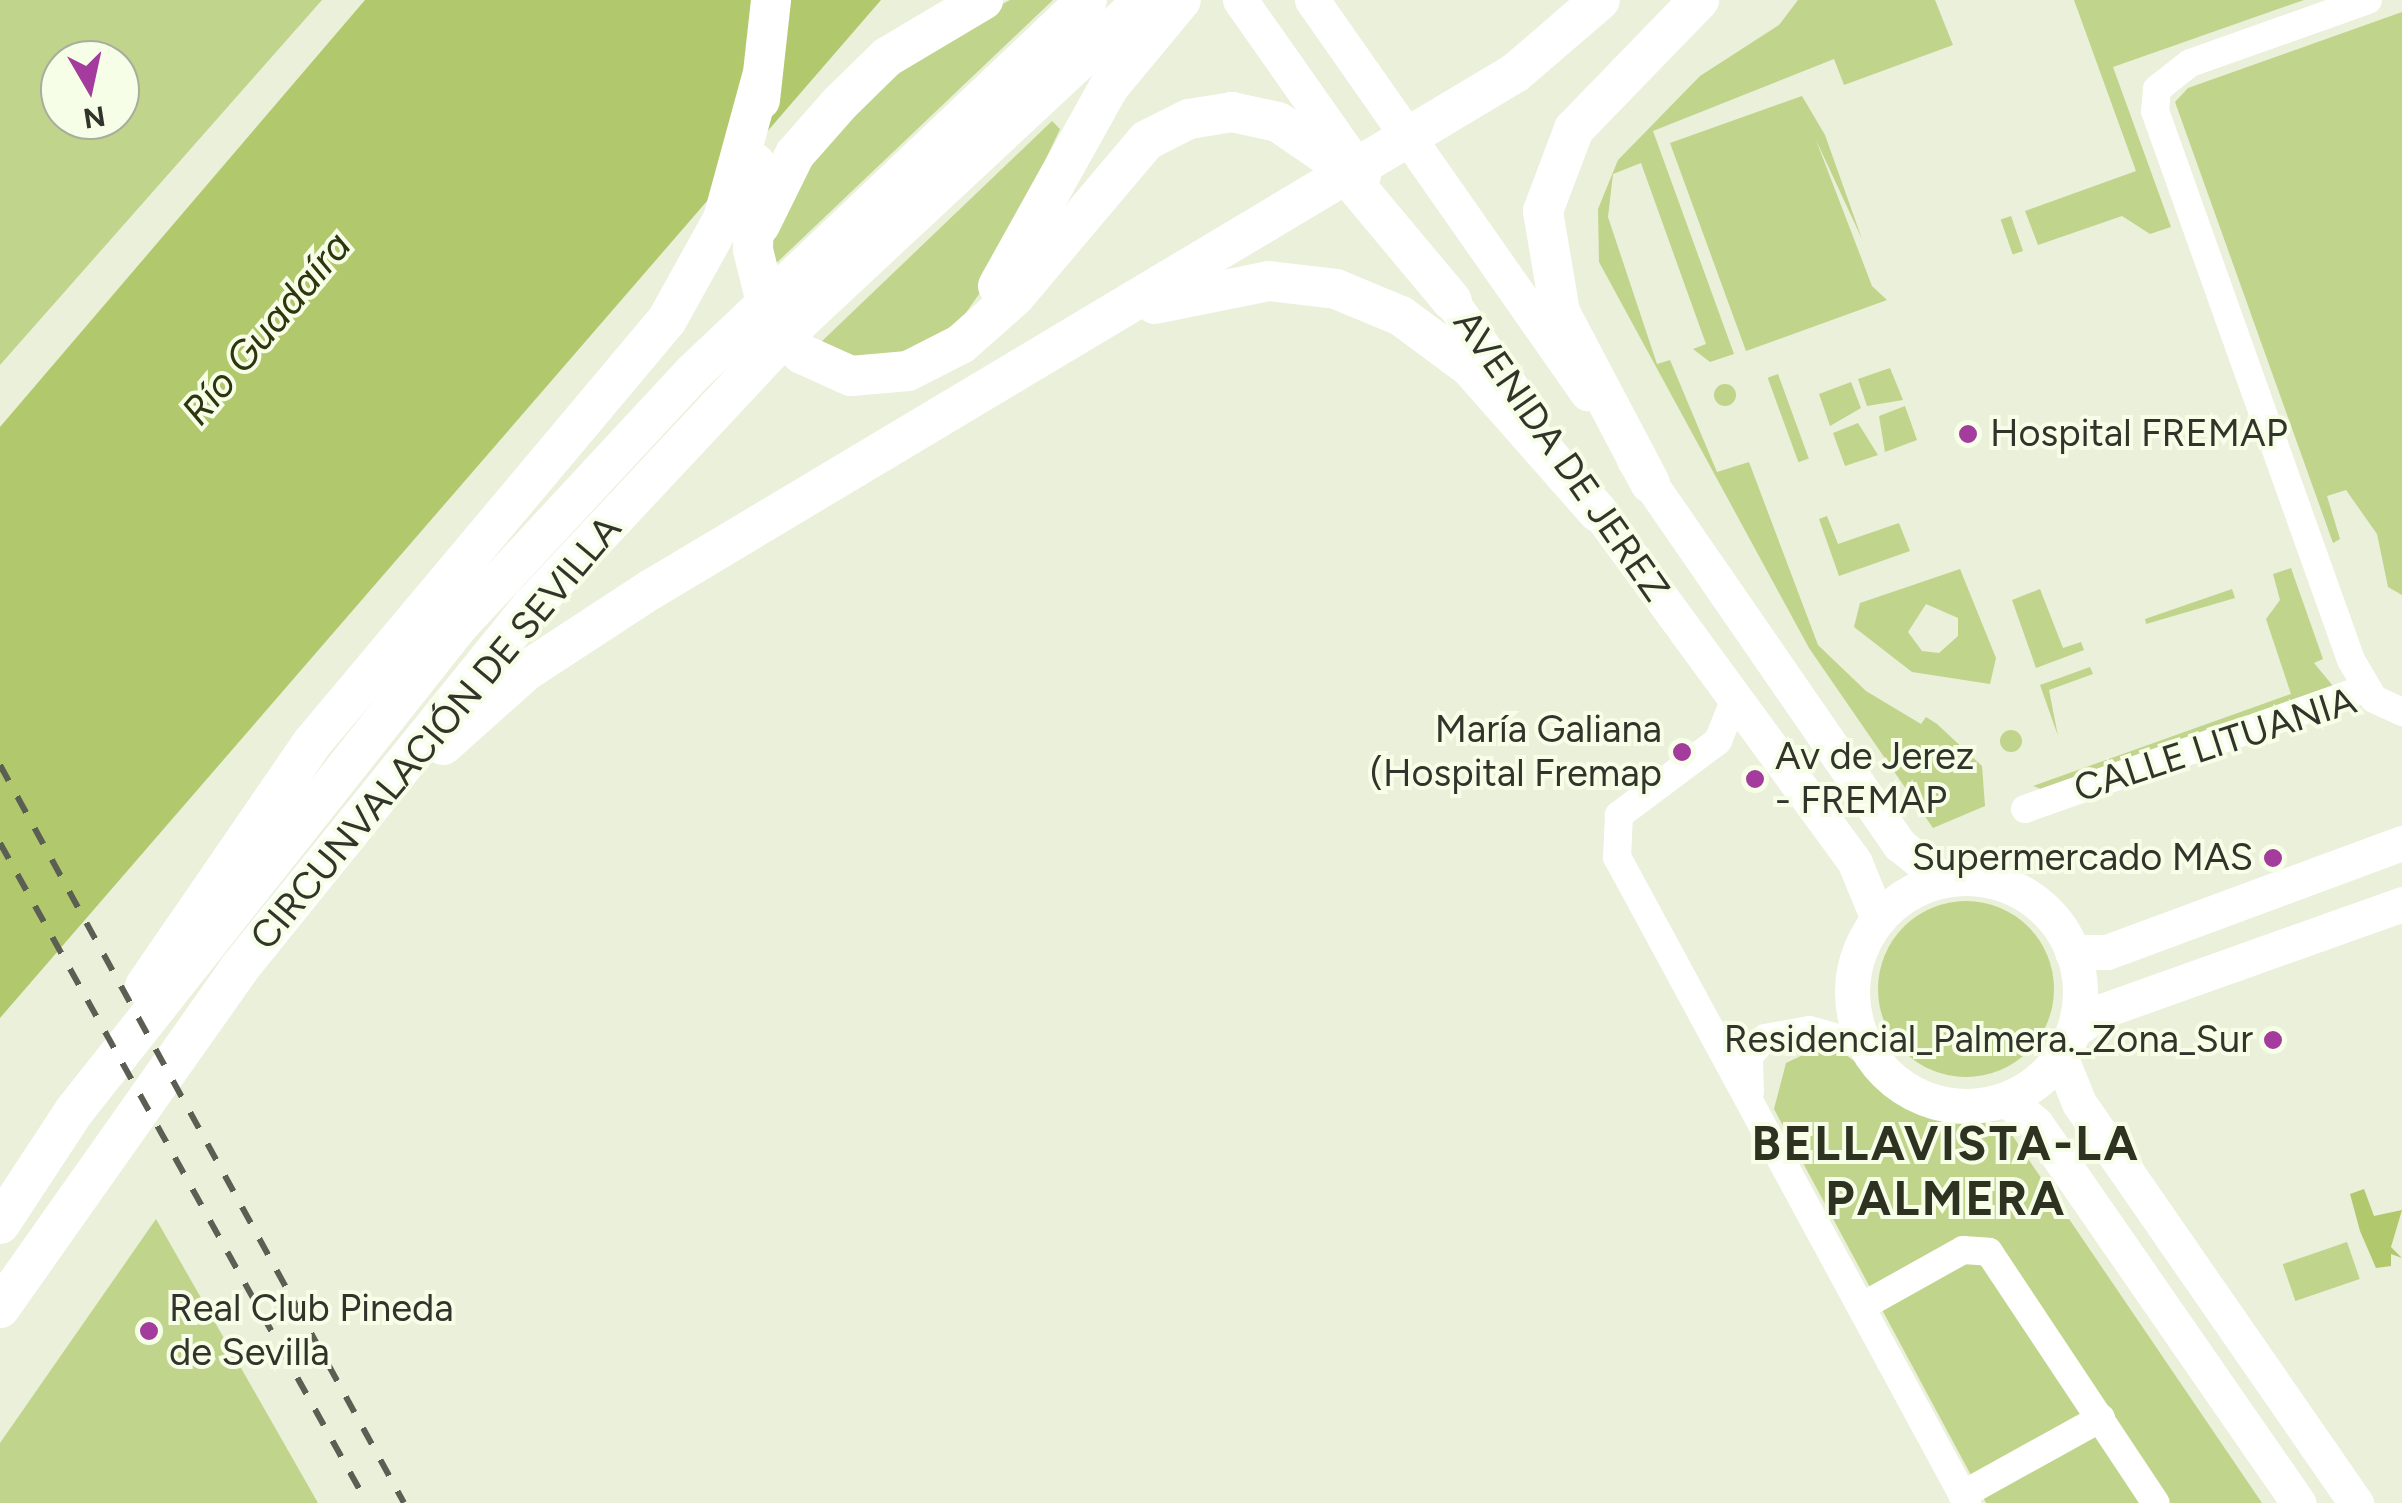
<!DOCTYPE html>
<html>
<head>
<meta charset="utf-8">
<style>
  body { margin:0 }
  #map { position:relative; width:2402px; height:1503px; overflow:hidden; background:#eaf0da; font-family:Figtree,sans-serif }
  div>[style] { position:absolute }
  .green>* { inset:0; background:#c1d48c; transform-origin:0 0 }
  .round { border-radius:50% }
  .water>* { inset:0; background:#b2c86c }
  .minor>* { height:28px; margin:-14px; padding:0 14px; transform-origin:14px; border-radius:14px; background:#fff }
  .major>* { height:35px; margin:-17.5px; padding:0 17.5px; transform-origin:17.5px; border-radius:17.5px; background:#fff }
  .major>.ring { margin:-17.5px; padding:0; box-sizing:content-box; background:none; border:35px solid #fff; border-radius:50% }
  .highway>* { height:40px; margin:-20px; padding:0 20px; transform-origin:20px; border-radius:20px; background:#fff }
  .rail>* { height:6px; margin-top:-3px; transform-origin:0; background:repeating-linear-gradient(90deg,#5b5f53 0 18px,transparent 0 36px) }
  .dots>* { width:28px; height:28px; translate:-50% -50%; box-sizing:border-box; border:5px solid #f7fee7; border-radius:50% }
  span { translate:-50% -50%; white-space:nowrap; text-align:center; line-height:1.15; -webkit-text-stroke:8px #f7fee7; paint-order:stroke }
  .poi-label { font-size:38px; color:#31342b }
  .left { translate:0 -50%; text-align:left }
  .right { translate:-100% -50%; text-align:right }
  .street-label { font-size:38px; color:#31342b }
  .water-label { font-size:40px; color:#2e3610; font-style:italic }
  .district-label { font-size:48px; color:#2d3221; font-weight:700; letter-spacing:2.5px }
  .north { position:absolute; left:40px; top:40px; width:100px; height:100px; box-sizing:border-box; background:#f7fee7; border:2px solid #a8ad9c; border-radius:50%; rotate:171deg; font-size:28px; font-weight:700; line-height:40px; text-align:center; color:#31342b }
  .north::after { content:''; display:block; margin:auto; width:35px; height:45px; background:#a43c9e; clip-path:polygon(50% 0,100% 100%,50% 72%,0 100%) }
</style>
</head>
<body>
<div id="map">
  <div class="green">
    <div style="clip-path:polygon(evenodd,0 0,322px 0,0 365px,0 0,120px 60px,120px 120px,60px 120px,60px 60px,120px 60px)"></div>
    <div style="clip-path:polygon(1010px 0,1053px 0,768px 271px,765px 237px,823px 137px,939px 38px)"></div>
    <div style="clip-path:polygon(1798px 0,1935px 0,1953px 45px,1844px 85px,1834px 59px,1653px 131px,1734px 354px,1710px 362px,1693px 349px,1706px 344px,1641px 163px,1613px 174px,1608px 217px,1657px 364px,1670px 360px,1717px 472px,1749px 462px,1818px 645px,1866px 691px,1921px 724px,1926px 717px,1937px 724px,1982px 766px,1985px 806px,1933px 828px,1809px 648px,1599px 262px,1598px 209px,1618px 160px,1700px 76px,1779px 25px)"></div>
    <div style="clip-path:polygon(2074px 0,2304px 0,2113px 67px,2171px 227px,2150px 234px,2122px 216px,2038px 245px,2025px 211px,2136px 171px)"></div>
    <div style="clip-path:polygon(2402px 12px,2402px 595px,2388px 587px,2377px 534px,2346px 490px,2327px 496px,2340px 539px,2333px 543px,2175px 102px,2188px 88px)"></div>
    <div style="clip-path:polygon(1802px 96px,1825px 135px,1862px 239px,1816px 140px,1872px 286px,1887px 300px,1746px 351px,1670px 143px)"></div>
    <div style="clip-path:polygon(1052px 121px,1060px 129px,989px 280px,958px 324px,913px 353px,846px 360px,819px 344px)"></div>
    <div style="left:2011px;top:216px;width:37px;height:11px;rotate:71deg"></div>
    <div style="clip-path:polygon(1890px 368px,1903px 400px,1867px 406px,1858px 379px)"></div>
    <div style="left:1778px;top:374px;width:90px;height:11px;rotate:70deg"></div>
    <div style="clip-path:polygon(1851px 382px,1861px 408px,1830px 426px,1819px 394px)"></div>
    <div class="round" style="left:1714px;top:384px;width:22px;height:22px"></div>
    <div style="clip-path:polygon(1905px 406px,1917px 440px,1885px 452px,1879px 416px)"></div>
    <div style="clip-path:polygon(1858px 423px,1878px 455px,1845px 466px,1833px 433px)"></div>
    <div style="clip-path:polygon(1827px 516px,1838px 544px,1899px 523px,1910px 551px,1839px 576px,1819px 519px)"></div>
    <div style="clip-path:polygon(2291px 568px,2323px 659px,2314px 663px,2333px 686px,2044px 790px,2033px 786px,2291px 694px,2266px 619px,2280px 600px,2273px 574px)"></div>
    <div style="clip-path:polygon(evenodd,1960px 569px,1996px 658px,1990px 684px,1912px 672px,1854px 627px,1860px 603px,1960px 569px,1926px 604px,1958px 618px,1958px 636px,1939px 653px,1922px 651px,1908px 632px,1926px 604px)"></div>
    <div style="clip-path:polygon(2040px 589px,2063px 648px,2081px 642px,2084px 650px,2036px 668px,2012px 600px)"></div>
    <div style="clip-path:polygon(2232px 589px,2235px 598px,2146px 624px,2145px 619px)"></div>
    <div style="clip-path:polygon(2090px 667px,2093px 674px,2049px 690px,2058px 736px,2040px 685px)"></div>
    <div class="round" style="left:2000px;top:730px;width:22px;height:22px"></div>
    <div class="round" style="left:1878px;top:901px;width:176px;height:176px"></div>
    <div style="clip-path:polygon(1809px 1052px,1842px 1052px,1926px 1114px,1997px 1122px,2012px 1135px,2262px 1503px,1986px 1503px,1774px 1109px,1786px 1063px)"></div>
    <div style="clip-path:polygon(156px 1219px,318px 1503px,0 1503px,0 1443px)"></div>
    <div style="left:2347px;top:1242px;width:39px;height:68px;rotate:71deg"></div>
  </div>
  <div class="water">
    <div style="clip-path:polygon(365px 0,881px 0,0 1018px,0 427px)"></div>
    <div style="clip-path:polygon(2364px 1189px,2374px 1216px,2402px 1210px,2391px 1247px,2402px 1258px,2391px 1254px,2391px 1266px,2376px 1268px,2360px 1231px,2350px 1194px)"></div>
  </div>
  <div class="minor">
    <div style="left:2368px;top:0;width:189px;rotate:160.5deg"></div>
    <div style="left:2190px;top:63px;width:42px;rotate:141.8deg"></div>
    <div style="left:2157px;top:89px;width:22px;rotate:95deg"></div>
    <div style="left:2155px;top:111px;width:583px;rotate:70.35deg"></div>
    <div style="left:2351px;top:660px;width:45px;rotate:59.5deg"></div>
    <div style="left:2374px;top:699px;width:31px;rotate:25deg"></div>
    <div style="left:1734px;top:701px;width:43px;rotate:111.8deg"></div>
    <div style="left:1718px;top:741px;width:124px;rotate:143.2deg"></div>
    <div style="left:1619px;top:815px;width:42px;rotate:92.7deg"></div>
    <div style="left:1617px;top:857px;width:735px;rotate:61.55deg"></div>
    <div style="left:2025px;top:809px;width:362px;rotate:-19.5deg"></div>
    <div style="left:1750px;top:1092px;width:36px;rotate:-92deg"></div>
    <div style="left:1749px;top:1056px;width:24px;rotate:-48deg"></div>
    <div style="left:1765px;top:1038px;width:45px;rotate:-10.3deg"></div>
    <div style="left:1809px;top:1030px;width:61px;rotate:15.2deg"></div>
    <div style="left:1861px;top:1307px;width:117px;rotate:-29.2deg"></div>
    <div style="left:1963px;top:1250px;width:26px;rotate:4deg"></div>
    <div style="left:1989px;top:1252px;width:301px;rotate:56.4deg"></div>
    <div style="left:1962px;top:1495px;width:159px;rotate:-29deg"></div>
  </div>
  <div class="major">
    <div style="left:1240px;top:0;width:214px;rotate:54.9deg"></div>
    <div style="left:1312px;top:0;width:480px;rotate:55deg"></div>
    <div style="left:1436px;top:279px;width:163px;rotate:55.2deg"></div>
    <div style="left:1634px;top:460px;width:468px;rotate:55.4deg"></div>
    <div style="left:1900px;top:845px;width:55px;rotate:39.1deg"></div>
    <div style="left:1581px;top:488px;width:464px;rotate:53.8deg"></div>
    <div style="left:1855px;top:863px;width:55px;rotate:67.6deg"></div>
    <div class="ring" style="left:1852px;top:878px;width:193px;height:193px"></div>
    <div style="left:2072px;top:952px;width:35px"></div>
    <div style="left:2107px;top:952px;width:314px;rotate:-20.3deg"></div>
    <div style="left:2076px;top:1029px;width:32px;rotate:-35deg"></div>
    <div style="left:2102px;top:1011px;width:319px;rotate:-19.6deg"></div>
    <div style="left:2063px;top:1063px;width:43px;rotate:68.2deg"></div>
    <div style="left:2079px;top:1103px;width:487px;rotate:55.3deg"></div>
    <div style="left:2008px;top:1101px;width:36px;rotate:39deg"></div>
    <div style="left:2036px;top:1124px;width:461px;rotate:55.3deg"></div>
  </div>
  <div class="highway">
    <div style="left:760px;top:100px;width:101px;rotate:-83.7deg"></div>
    <div style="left:755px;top:163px;width:87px;rotate:91.3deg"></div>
    <div style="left:753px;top:250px;width:74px;rotate:76deg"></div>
    <div style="left:771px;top:322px;width:45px;rotate:45.9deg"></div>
    <div style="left:802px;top:354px;width:54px;rotate:24.2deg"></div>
    <div style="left:851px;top:376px;width:57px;rotate:-5deg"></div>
    <div style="left:908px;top:371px;width:59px;rotate:-27deg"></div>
    <div style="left:961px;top:344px;width:72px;rotate:-41.6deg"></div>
    <div style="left:1015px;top:296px;width:204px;rotate:-49.8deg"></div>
    <div style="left:1147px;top:140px;width:47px;rotate:-26.6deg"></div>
    <div style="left:1189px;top:119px;width:44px;rotate:-9.2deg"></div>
    <div style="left:1232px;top:112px;width:47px;rotate:12.3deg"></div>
    <div style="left:1278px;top:122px;width:69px;rotate:34.4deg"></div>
    <div style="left:1335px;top:161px;width:182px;rotate:50.1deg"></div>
    <div style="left:760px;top:225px;width:79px;rotate:-63.8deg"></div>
    <div style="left:795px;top:154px;width:68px;rotate:-48.6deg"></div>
    <div style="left:840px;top:103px;width:66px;rotate:-44.4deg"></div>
    <div style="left:887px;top:57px;width:112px;rotate:-30.7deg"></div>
    <div style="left:998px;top:286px;width:227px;rotate:-60.9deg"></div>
    <div style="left:1108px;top:88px;width:114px;rotate:-50.3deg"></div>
    <div style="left:1155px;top:304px;width:116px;rotate:-11.4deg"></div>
    <div style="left:1269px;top:281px;width:67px;rotate:6.8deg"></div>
    <div style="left:1336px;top:289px;width:70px;rotate:22.6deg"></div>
    <div style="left:1401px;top:316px;width:86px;rotate:36.5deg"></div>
    <div style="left:1470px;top:367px;width:193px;rotate:48.6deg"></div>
    <div style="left:1650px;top:483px;width:193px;rotate:-117.8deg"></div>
    <div style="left:1560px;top:312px;width:102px;rotate:-99.6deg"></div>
    <div style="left:1543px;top:211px;width:88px;rotate:-69.3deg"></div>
    <div style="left:1574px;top:129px;width:180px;rotate:-45.9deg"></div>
    <div style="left:443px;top:745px;width:111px;rotate:-41.7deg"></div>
    <div style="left:526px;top:671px;width:148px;rotate:-33.2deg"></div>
    <div style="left:650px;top:590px;width:1008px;rotate:-30.87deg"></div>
    <div style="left:1515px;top:73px;width:112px;rotate:-40.7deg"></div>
    <div style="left:145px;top:986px;width:295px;rotate:-55.5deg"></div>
    <div style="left:312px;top:743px;width:552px;rotate:-50deg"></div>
    <div style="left:667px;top:320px;width:115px;rotate:-61deg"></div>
    <div style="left:723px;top:219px;width:148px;rotate:-74.7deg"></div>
    <div style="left:0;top:1224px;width:136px;rotate:-56.7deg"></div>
    <div style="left:75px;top:1110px;width:619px;rotate:-51.63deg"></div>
    <div style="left:459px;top:625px;width:342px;rotate:-47.1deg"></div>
    <div style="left:692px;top:374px;width:544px;rotate:-43.44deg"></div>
    <div style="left:0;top:1308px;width:413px;rotate:-54.8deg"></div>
    <div style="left:238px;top:970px;width:469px;rotate:-51.1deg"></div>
    <div style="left:533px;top:605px;width:378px;rotate:-46.9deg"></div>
    <div style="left:791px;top:329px;width:483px;rotate:-43deg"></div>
  </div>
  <div class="rail">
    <div style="left:0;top:765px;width:841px;rotate:61.3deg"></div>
    <div style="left:0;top:843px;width:755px;rotate:60.92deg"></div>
  </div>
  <div class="dots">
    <div style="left:1968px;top:434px;background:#a43c9e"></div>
    <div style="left:1682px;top:752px;background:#a43c9e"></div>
    <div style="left:1755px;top:779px;background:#a43c9e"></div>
    <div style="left:2273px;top:858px;background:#a43c9e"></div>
    <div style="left:2273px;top:1040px;background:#a43c9e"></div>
    <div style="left:149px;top:1331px;background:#a43c9e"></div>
  </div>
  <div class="poi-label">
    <span class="left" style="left:1990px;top:434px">Hospital FREMAP</span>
    <span class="right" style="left:1662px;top:752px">María Galiana<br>(Hospital Fremap</span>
    <span class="left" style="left:1775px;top:779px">Av de Jerez<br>- FREMAP</span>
    <span class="right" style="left:2253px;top:858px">Supermercado MAS</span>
    <span class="right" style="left:2253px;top:1040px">Residencial_Palmera._Zona_Sur</span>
    <span class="left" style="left:169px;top:1331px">Real Club Pineda<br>de Sevilla</span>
  </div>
  <div class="street-label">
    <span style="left:1561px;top:456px;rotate:55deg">AVENIDA DE JEREZ</span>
    <span style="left:436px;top:733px;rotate:-50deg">CIRCUNVALACIÓN DE SEVILLA</span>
    <span style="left:2215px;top:745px;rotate:-18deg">CALLE LITUANIA</span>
  </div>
  <div class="water-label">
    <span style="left:266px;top:328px;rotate:-50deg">Río Guadaíra</span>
  </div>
  <div class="district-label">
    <span style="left:1946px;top:1171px">BELLAVISTA-LA<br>PALMERA</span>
  </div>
  <div class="north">N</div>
</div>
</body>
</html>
